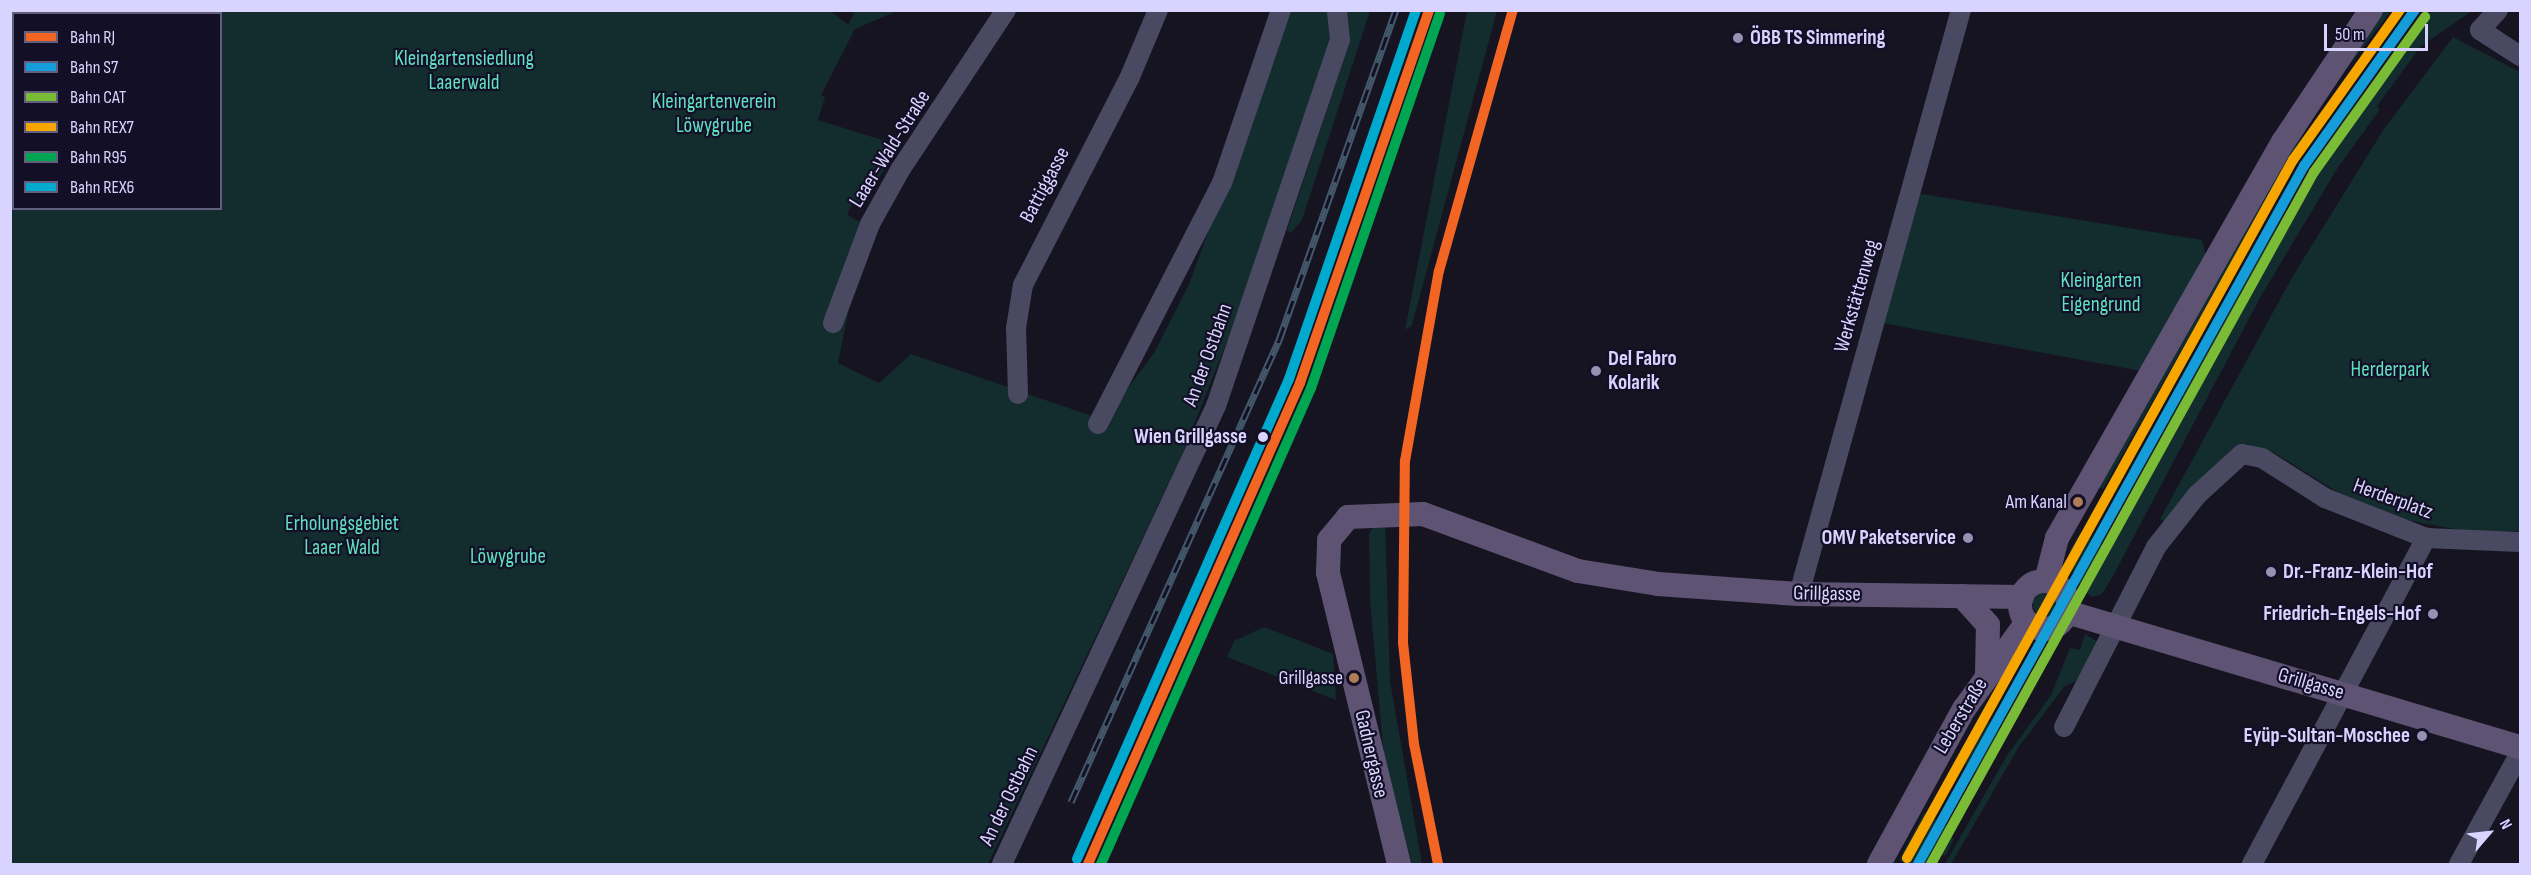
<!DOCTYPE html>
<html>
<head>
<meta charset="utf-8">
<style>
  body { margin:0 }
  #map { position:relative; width:2531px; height:875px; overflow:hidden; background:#161421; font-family:"Sofia Sans Condensed",sans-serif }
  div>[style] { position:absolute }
  .green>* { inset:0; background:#132c2d; transform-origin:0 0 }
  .round { border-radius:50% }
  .minor>* { height:20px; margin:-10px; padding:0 10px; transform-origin:10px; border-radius:10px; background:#4a4962 }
  .major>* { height:24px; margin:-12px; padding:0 12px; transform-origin:12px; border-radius:12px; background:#5e5373 }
  .major>.ring { margin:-12px; padding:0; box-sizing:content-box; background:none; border:24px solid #5e5373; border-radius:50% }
  .rail>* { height:7px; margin-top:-3.5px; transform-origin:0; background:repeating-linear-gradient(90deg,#130f26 0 14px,#43596b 0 28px); box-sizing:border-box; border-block:2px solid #43596b }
  .rail-1>* { height:10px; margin:-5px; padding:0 5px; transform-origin:5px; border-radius:5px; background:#f26522 }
  .rail-2>* { height:10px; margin:-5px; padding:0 5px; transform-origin:5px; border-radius:5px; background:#159dd9 }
  .rail-3>* { height:10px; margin:-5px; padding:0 5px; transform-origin:5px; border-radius:5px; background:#7bbc36 }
  .rail-4>* { height:10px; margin:-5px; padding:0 5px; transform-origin:5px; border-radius:5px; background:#f7a600 }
  .rail-5>* { height:10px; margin:-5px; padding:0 5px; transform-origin:5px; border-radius:5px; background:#00a651 }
  .rail-6>* { height:10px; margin:-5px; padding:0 5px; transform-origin:5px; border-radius:5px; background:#00a9ce }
  .dots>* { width:16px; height:16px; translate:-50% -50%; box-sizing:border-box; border:3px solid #130f26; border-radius:50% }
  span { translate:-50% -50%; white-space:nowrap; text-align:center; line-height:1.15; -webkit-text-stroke:4.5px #130f26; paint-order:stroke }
  .bus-label { font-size:20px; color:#d9d4ff }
  .right { translate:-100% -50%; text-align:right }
  .poi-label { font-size:21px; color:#d9d4ff; font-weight:700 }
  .left { translate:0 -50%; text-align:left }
  .park-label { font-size:21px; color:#5fe0c0 }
  .street-label { font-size:21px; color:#d9d4ff }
  .stop-label { font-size:21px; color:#d9d4ff; font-weight:700 }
  .frame { position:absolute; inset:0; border:12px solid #d9d4ff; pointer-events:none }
  .legend { position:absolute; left:12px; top:12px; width:210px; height:198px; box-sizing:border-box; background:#130f26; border:2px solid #625e7d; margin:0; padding:8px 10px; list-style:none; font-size:18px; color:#d9d4ff }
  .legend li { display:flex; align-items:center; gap:12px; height:30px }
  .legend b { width:30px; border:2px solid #625e7d }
  .north { position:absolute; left:2459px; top:803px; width:60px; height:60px; -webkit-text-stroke:4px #130f26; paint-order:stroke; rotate:62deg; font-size:16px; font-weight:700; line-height:24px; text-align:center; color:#d9d4ff }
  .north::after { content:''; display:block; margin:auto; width:21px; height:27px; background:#d9d4ff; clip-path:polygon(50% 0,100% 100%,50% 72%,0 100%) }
  .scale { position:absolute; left:2324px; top:24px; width:104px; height:27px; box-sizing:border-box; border:3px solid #d9d4ff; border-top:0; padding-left:8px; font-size:18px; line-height:21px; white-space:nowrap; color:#d9d4ff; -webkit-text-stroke:4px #130f26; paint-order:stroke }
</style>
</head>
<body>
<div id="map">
  <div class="green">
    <div style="clip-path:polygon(evenodd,830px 10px,848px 25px,855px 11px,897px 11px,855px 29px,821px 95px,825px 97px,818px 120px,882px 140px,896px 150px,861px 207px,853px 202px,847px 215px,876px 230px,850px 304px,838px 363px,879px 383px,911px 354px,1104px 420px,1154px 353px,1190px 282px,1287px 11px,1329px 11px,1329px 47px,1234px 324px,1181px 457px,988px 864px,11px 864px,11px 11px,830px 10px,14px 14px,220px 14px,220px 208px,14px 208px,14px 14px)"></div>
    <div style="clip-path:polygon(1344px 11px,1370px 11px,1302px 220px,1291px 233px,1287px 230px,1349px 44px)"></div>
    <div style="clip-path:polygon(1467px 11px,1497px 11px,1412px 325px,1405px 330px)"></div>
    <div style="clip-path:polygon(2380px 11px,2391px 11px,2323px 100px,2103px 489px,2098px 486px,2282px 157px)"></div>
    <div style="clip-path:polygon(2425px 11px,2472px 11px,2421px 46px,2377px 106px,2380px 109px,2337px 169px,2261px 296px,2113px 576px,2102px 594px,2092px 597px,2084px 590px,2116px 533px,2110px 530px,2262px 252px,2338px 128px)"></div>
    <div style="clip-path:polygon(2453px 37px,2520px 72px,2520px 531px,2465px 531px,2406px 520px,2339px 493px,2273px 452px,2235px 448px,2165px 522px,2160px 519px,2294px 274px,2384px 129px)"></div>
    <div style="clip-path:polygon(1916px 193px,2202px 240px,2206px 255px,2141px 371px,1882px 323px)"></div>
    <div style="clip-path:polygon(1376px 521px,1385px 522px,1390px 681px,1422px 864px,1412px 864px,1384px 757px,1370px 600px,1369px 534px)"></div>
    <div style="clip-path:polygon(2080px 533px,2104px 546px,2082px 587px,2070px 565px,2070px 550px)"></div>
    <div class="round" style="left:2033px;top:592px;width:24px;height:24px"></div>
    <div style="clip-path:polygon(1264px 627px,1333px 654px,1336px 700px,1227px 657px,1234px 641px)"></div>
    <div style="clip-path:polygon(2085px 634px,2098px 642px,2077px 681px,2065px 686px,2020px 745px,1951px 864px,1945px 864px,2006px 757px,2051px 695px,2070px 648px,2080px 650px)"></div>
    <div style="left:1982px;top:718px;width:22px;height:49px;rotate:30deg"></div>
    <div style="clip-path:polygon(1924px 813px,1950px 827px,1946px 835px,1954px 839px,1945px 856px,1936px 852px,1933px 859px,1940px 864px,1906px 864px,1899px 860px)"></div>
  </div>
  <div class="minor">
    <div style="left:2498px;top:10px;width:27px;rotate:132deg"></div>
    <div style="left:2480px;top:30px;width:48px;rotate:33deg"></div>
    <div style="left:833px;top:323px;width:106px;rotate:-69.5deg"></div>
    <div style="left:870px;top:224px;width:62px;rotate:-60.9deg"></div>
    <div style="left:900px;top:170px;width:192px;rotate:-56.5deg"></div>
    <div style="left:1018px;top:394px;width:66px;rotate:-91.7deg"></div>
    <div style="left:1016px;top:328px;width:44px;rotate:-80.8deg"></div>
    <div style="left:1023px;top:285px;width:232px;rotate:-62.8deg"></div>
    <div style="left:1129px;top:79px;width:75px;rotate:-67.2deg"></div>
    <div style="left:1098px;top:424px;width:271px;rotate:-62.8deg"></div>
    <div style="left:1222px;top:183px;width:183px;rotate:-71.2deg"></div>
    <div style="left:1799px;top:594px;width:606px;rotate:-74.5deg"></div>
    <div style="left:2064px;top:727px;width:202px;rotate:-62.9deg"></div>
    <div style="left:2156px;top:547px;width:66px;rotate:-51.7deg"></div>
    <div style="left:2197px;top:495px;width:61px;rotate:-42.3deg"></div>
    <div style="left:2242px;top:454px;width:20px;rotate:11deg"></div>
    <div style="left:2262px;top:458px;width:75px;rotate:32.4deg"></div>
    <div style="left:2325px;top:498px;width:109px;rotate:21.6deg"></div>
    <div style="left:2426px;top:538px;width:94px;rotate:2.4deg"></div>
    <div style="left:1002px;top:864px;width:506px;rotate:-64.96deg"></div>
    <div style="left:1216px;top:406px;width:386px;rotate:-71.3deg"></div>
    <div style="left:1340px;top:40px;width:30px;rotate:-96deg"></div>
    <div style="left:2252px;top:864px;width:370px;rotate:-61.9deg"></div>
    <div style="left:2459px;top:864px;width:127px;rotate:-61.2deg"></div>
  </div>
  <div class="major">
    <div style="left:2046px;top:581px;width:44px;rotate:-75.7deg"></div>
    <div style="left:2057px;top:538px;width:456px;rotate:-60.3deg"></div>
    <div style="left:2283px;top:142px;width:159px;rotate:-56.3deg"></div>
    <div class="ring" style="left:2020px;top:581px;width:24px;height:24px"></div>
    <div style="left:1962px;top:596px;width:39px;rotate:48deg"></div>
    <div style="left:1988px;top:625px;width:47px;rotate:91.2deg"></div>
    <div style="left:2067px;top:612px;width:473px;rotate:16.6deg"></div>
    <div style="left:1399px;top:864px;width:300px;rotate:-103.7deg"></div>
    <div style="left:1328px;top:573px;width:33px;rotate:-88deg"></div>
    <div style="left:1329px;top:540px;width:30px;rotate:-50deg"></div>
    <div style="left:1348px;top:517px;width:75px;rotate:-2.3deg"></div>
    <div style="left:1423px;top:514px;width:165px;rotate:20.2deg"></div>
    <div style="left:1578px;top:571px;width:81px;rotate:9.2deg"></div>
    <div style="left:1658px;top:584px;width:141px;rotate:4.1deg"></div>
    <div style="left:1799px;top:594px;width:223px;rotate:0.8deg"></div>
    <div style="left:1879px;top:864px;width:177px;rotate:-61.3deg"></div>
    <div style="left:1964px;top:709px;width:107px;rotate:-54.1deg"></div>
  </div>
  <div class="rail">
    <div style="left:1071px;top:802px;width:507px;rotate:-65.76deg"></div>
    <div style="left:1279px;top:340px;width:350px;rotate:-70.5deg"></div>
  </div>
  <div class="rail-1">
    <div style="left:1088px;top:864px;width:526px;rotate:-66.21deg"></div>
    <div style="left:1300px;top:383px;width:395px;rotate:-70.9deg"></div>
    <div style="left:1438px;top:864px;width:122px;rotate:-101.3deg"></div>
    <div style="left:1414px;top:744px;width:103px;rotate:-96.2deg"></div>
    <div style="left:1403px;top:642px;width:181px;rotate:-89.4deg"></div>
    <div style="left:1405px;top:461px;width:193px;rotate:-79.9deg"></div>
    <div style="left:1439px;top:271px;width:271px;rotate:-74.2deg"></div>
  </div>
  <div class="rail-2">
    <div style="left:1918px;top:864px;width:798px;rotate:-61.06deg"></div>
    <div style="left:2304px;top:166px;width:191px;rotate:-54.6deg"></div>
  </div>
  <div class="rail-3">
    <div style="left:1931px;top:864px;width:791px;rotate:-61.04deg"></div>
    <div style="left:2314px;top:172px;width:191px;rotate:-54.4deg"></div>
  </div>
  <div class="rail-4">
    <div style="left:1907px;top:858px;width:798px;rotate:-61.06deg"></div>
    <div style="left:2293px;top:160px;width:184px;rotate:-54.5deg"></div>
  </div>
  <div class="rail-5">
    <div style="left:1101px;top:864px;width:520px;rotate:-66.19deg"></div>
    <div style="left:1311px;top:388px;width:396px;rotate:-71deg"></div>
  </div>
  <div class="rail-6">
    <div style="left:1077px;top:859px;width:525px;rotate:-66.17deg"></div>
    <div style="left:1289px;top:379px;width:390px;rotate:-71deg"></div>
  </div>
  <div class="dots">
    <div style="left:1738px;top:38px;background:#9591b1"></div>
    <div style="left:1596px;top:371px;background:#9591b1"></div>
    <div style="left:1263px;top:437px;background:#d9d4ff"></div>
    <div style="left:2078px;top:502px;background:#b07c57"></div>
    <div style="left:1968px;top:538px;background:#9591b1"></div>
    <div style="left:2271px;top:572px;background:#9591b1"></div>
    <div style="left:2433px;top:614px;background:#9591b1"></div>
    <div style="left:1354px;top:678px;background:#b07c57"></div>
    <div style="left:2422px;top:736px;background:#9591b1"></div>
  </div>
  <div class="bus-label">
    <span class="right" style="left:2067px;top:502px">Am Kanal</span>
    <span class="right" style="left:1343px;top:678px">Grillgasse</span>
  </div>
  <div class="poi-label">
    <span class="left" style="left:1750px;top:38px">ÖBB TS Simmering</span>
    <span class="left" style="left:1608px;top:371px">Del Fabro<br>Kolarik</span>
    <span class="right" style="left:1956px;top:538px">OMV Paketservice</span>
    <span class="left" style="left:2283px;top:572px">Dr.-Franz-Klein-Hof</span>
    <span class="right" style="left:2421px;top:614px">Friedrich-Engels-Hof</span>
    <span class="right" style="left:2410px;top:736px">Eyüp-Sultan-Moschee</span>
  </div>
  <div class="park-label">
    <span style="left:464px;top:71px">Kleingartensiedlung<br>Laaerwald</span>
    <span style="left:714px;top:114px">Kleingartenverein<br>Löwygrube</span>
    <span style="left:2101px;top:293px">Kleingarten<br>Eigengrund</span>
    <span style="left:2390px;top:370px">Herderpark</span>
    <span style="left:342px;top:536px">Erholungsgebiet<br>Laaer Wald</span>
    <span style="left:508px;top:557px">Löwygrube</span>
  </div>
  <div class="street-label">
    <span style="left:890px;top:149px;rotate:-58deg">Laaer-Wald-Straße</span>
    <span style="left:1045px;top:185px;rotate:-62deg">Battiggasse</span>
    <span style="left:1857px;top:296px;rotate:-74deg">Werkstättenweg</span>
    <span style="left:1208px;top:355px;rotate:-70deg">An der Ostbahn</span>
    <span style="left:2393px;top:499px;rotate:20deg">Herderplatz</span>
    <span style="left:1827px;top:594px;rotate:1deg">Grillgasse</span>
    <span style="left:2311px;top:684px;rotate:16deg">Grillgasse</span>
    <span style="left:1961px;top:716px;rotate:-59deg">Leberstraße</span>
    <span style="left:1371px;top:754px;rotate:77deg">Gadnergasse</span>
    <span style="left:1009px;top:796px;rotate:-64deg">An der Ostbahn</span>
  </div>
  <div class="stop-label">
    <span class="right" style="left:1247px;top:437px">Wien Grillgasse</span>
  </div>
  <div class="frame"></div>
  <ul class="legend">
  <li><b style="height:8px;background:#f26522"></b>Bahn RJ</li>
  <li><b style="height:8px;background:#159dd9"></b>Bahn S7</li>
  <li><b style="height:8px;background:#7bbc36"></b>Bahn CAT</li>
  <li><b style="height:8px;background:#f7a600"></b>Bahn REX7</li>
  <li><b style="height:8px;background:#00a651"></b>Bahn R95</li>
  <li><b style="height:8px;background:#00a9ce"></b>Bahn REX6</li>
  </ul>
  <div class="north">N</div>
  <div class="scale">50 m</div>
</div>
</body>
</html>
